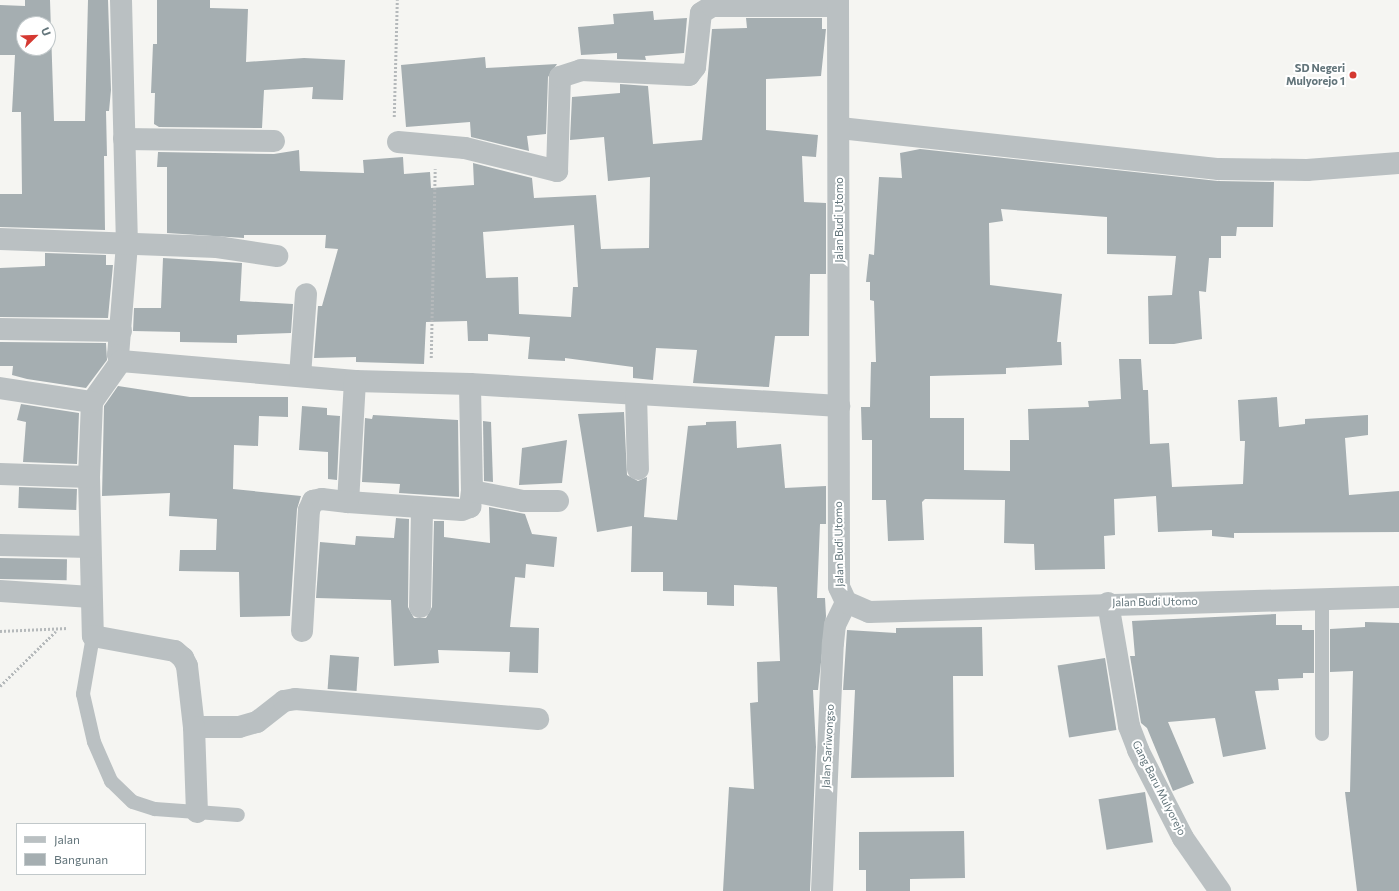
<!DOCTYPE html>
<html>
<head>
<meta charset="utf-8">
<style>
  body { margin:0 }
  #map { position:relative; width:1399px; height:891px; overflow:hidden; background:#f5f5f2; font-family:Commissioner,sans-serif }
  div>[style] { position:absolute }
  .building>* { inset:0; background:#a5aeb1; transform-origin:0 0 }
  .path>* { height:2.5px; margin-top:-1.25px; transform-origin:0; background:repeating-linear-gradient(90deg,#b5b9bb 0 2px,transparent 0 4px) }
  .service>* { height:14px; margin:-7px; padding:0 7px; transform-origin:7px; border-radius:7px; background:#bac0c2 }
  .minor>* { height:22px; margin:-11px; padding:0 11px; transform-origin:11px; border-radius:11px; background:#bac0c2 }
  .tertiary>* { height:22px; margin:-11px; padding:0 11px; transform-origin:11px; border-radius:11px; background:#bac0c2 }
  .dots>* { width:11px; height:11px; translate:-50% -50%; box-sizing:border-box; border:2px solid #fff; border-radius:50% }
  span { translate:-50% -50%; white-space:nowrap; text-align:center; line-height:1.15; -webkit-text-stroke:4px #fff; paint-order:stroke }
  .poi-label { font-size:11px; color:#63757b; font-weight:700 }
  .right { translate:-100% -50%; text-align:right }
  .street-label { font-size:11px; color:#63757b }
  .legend { position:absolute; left:16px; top:823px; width:130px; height:52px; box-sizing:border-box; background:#fff; border:1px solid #c1c8ca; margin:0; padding:5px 7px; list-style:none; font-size:12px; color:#63757b }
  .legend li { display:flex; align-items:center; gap:8px; height:20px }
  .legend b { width:20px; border:1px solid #c1c8ca }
  .north { position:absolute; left:16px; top:16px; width:40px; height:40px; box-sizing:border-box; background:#fff; border:1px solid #c1c8ca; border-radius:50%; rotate:67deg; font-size:11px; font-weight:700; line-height:16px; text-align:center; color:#63757b }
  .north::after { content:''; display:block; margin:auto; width:14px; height:18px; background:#d53932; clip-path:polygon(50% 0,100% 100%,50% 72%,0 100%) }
</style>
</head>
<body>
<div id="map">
  <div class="building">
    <div style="clip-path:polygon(evenodd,25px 0,50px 0,54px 121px,85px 121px,88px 0,108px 0,111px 90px,109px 111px,106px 111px,107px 156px,104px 156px,105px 230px,0 227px,0 194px,22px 194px,21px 112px,12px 112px,15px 55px,0 55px,0 5px,25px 6px,25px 0,24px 24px,48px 24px,48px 48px,24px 48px,24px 24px)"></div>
    <div style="clip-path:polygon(157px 0,210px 0,210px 8px,248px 9px,246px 62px,304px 58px,345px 60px,343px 100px,312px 99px,313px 87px,264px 90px,262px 128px,159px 127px,154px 124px,155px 93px,151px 93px,153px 44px,157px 44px)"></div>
    <div style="clip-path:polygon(653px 11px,654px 20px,687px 18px,684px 53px,645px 56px,646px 60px,617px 59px,617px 53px,581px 55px,578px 27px,614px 24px,613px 14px)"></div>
    <div style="clip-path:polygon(evenodd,746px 18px,822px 18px,822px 29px,826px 29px,821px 76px,766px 79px,766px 130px,818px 135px,816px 157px,802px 156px,804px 202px,826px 203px,826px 274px,810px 274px,809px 336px,775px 336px,769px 387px,693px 383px,697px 350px,656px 348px,653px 380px,633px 378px,633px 367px,565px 358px,565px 361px,528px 359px,530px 337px,488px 334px,488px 341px,468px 341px,467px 321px,426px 322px,424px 364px,356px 362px,356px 357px,314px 358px,318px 306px,322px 306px,338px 249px,325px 248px,326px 235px,244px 235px,244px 238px,167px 233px,167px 167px,157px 167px,158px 152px,274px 154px,299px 150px,300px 171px,364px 173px,363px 160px,403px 157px,404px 174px,430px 172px,431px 188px,474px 185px,473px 163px,532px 178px,534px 198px,596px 195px,601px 249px,649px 248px,650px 177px,608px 181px,604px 137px,570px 140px,572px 97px,620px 93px,620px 84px,648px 86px,653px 144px,702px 140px,712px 29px,747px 28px,746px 18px,574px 225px,578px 287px,573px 287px,571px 317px,519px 314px,518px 277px,486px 278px,483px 232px,574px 225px)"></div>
    <div style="clip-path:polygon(485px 57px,486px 68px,557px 64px,548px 77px,546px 134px,527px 136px,529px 151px,471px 137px,470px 122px,406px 127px,401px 65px)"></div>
    <div style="clip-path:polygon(920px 149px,1218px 181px,1274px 182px,1273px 227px,1237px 227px,1236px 236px,1221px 236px,1221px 258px,1209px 258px,1206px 292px,1199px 291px,1202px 339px,1174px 344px,1149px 344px,1148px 296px,1172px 295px,1176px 256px,1107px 254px,1107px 217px,1001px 209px,1003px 221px,989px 223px,990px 285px,1062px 294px,1057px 342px,1061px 342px,1062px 365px,1006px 368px,1006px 374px,930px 376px,930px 418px,964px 418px,964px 470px,1010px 471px,1010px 440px,1029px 440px,1028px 409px,1089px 407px,1088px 401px,1121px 399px,1119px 359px,1141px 359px,1143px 390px,1148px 390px,1150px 444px,1169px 443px,1172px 487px,1243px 484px,1245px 441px,1240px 441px,1238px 400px,1277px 397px,1279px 427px,1305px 424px,1305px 419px,1368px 415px,1368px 435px,1345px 438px,1349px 495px,1399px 491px,1399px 532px,1234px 533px,1234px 538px,1212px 536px,1212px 530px,1158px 532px,1156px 496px,1114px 499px,1115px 535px,1104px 536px,1105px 569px,1035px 570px,1034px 544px,1004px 543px,1005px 500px,925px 499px,922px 502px,924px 540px,888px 541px,886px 500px,872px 500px,872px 440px,862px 440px,861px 407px,870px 407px,871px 362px,876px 362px,874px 301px,870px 300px,870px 282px,866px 282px,869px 254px,874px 255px,879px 177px,902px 178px,900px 153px)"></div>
    <div style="clip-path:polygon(45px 253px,106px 255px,106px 265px,113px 265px,108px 318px,0 317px,0 268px,45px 266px)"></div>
    <div style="clip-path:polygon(163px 258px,242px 263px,240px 301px,293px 304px,291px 333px,237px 335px,237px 343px,180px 342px,180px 332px,133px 331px,134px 308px,161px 308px)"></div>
    <div style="clip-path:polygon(0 342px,106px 343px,107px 360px,86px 388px,27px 379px,12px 375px,13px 366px,0 366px)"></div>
    <div style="clip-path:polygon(118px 386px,190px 397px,288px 397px,288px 417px,259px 416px,258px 446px,234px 445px,233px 489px,301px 496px,297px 509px,290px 616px,240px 617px,239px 572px,179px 571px,180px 550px,216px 550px,217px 519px,169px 516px,170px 493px,102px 496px,104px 406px)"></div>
    <div style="clip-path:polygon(21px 404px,79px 413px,77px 464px,23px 462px,26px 422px,17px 420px)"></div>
    <div style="clip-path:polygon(302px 406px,327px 408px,327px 415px,340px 416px,337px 480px,328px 479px,328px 452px,299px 450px)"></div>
    <div style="clip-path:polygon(624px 412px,627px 475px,638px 481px,647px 477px,644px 517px,677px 520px,688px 426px,706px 425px,706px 422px,736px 421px,737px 448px,781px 444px,785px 488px,826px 486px,826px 524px,820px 524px,817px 598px,825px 598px,826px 616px,818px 690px,813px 690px,816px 747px,810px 891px,723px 891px,729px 787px,754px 789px,750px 703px,758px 702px,757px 662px,780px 661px,777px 587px,734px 585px,734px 606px,707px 605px,707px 592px,663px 591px,663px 572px,631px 572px,632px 526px,597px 532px,578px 414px)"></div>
    <div style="clip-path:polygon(373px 415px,458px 420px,459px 497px,399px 493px,400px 484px,362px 482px,365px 418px,372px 419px)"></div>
    <div style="clip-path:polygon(483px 421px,491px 422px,493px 482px,484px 481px)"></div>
    <div style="clip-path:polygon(567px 440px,562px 483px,519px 485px,522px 448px)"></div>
    <div style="left:19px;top:487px;width:58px;height:21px;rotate:2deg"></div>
    <div style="clip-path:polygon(489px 507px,525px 514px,532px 534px,557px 537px,554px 567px,526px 564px,525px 578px,515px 577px,510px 627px,539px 628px,538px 673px,509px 672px,510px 652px,438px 650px,439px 663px,394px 666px,391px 600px,316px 598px,320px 542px,355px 545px,356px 536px,394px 538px,396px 518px,409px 519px,408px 607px,414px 618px,426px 618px,432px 607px,434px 521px,444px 521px,444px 537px,490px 543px)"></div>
    <div style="left:0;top:558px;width:67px;height:21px;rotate:1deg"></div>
    <div style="clip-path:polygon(1276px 614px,1276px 625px,1302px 625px,1302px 630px,1314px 630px,1314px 673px,1303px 673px,1303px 678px,1278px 679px,1279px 690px,1255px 691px,1266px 749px,1223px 757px,1215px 718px,1168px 722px,1194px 783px,1173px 791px,1147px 728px,1141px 723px,1130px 656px,1135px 656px,1132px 621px)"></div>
    <div style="clip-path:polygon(1365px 622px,1399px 623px,1399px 891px,1357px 891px,1345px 792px,1350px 792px,1353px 671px,1330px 672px,1330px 629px,1365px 627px)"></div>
    <div style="clip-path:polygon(982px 627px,983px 676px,953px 676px,954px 777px,851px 778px,855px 690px,843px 690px,847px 630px,896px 633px,896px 628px)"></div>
    <div style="left:330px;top:655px;width:29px;height:34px;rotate:4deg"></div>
    <div style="left:1105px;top:658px;width:73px;height:48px;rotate:81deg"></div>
    <div style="left:1145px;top:792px;width:51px;height:47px;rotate:81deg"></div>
    <div style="clip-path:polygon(964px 831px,965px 878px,910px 879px,910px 891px,866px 891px,866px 870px,859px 870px,859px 832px)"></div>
  </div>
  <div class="path">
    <div style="left:394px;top:117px;width:117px;rotate:-88.5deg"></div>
    <div style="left:431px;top:358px;width:189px;rotate:-88.8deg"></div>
    <div style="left:0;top:631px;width:68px;rotate:-2.5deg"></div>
    <div style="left:0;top:686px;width:78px;rotate:-44.5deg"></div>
  </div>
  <div class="service">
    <div style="left:1322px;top:598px;width:136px;rotate:90deg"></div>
    <div style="left:93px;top:636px;width:59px;rotate:99.8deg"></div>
    <div style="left:83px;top:694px;width:49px;rotate:77.1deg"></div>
    <div style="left:94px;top:742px;width:43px;rotate:66.4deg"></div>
    <div style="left:111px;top:781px;width:30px;rotate:44deg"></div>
    <div style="left:133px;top:802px;width:23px;rotate:18deg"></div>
    <div style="left:155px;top:809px;width:83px;rotate:4.1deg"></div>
  </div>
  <div class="minor">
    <div style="left:121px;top:0;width:244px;rotate:88.6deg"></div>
    <div style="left:127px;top:244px;width:111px;rotate:94.6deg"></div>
    <div style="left:118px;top:355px;width:7px;rotate:63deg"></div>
    <div style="left:121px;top:361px;width:235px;rotate:4.9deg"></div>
    <div style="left:355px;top:381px;width:115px;rotate:1.5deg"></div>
    <div style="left:470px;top:384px;width:370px;rotate:3.4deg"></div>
    <div style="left:840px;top:128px;width:381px;rotate:6.2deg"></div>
    <div style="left:1219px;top:169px;width:88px;rotate:0.7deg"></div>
    <div style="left:1307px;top:170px;width:92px;rotate:-4.4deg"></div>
    <div style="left:124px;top:139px;width:150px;rotate:0.8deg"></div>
    <div style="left:398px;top:142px;width:67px;rotate:5.1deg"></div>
    <div style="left:465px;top:148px;width:95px;rotate:14deg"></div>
    <div style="left:557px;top:171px;width:94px;rotate:-88.2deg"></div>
    <div style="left:560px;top:77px;width:22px;rotate:-18deg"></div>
    <div style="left:581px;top:70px;width:108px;rotate:2.7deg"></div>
    <div style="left:689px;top:75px;width:10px;rotate:-53deg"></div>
    <div style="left:695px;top:67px;width:54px;rotate:-83.7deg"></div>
    <div style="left:701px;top:13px;width:13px;rotate:-32deg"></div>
    <div style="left:712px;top:6px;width:125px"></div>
    <div style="left:0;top:239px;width:217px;rotate:2.1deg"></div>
    <div style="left:217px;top:247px;width:61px;rotate:8.5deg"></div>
    <div style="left:0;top:329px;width:121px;rotate:0.9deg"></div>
    <div style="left:121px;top:361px;width:50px;rotate:125.3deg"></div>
    <div style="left:92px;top:402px;width:75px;rotate:92.3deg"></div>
    <div style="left:89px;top:477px;width:159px;rotate:88.6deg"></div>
    <div style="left:93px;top:636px;width:83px;rotate:10.4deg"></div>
    <div style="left:175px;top:651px;width:11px;rotate:41deg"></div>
    <div style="left:183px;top:658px;width:9px;rotate:63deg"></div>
    <div style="left:187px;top:666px;width:61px;rotate:83.5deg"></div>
    <div style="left:194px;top:727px;width:45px"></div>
    <div style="left:239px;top:727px;width:19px;rotate:-16deg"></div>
    <div style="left:257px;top:722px;width:34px;rotate:-38deg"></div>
    <div style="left:284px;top:701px;width:11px;rotate:-10deg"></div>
    <div style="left:295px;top:699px;width:244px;rotate:4.7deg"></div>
    <div style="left:300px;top:376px;width:82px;rotate:-85.8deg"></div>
    <div style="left:355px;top:381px;width:121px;rotate:93.3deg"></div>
    <div style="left:348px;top:502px;width:114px;rotate:4deg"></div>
    <div style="left:462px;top:510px;width:9px;rotate:-21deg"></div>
    <div style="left:470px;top:507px;width:16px;rotate:-83deg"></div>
    <div style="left:472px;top:491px;width:107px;rotate:-91.1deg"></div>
    <div style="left:0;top:388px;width:93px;rotate:8.7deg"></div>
    <div style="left:636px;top:394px;width:75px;rotate:88.5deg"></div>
    <div style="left:0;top:474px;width:89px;rotate:1.9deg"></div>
    <div style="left:472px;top:491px;width:52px;rotate:11.1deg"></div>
    <div style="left:523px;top:501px;width:35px"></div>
    <div style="left:0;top:545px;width:90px;rotate:1.3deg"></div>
    <div style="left:0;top:591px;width:91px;rotate:3.8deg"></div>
    <div style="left:1108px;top:603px;width:125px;rotate:80.3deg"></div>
    <div style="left:1129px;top:726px;width:26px;rotate:69deg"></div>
    <div style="left:1138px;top:750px;width:99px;rotate:62.9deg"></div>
    <div style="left:1183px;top:838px;width:65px;rotate:55.1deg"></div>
    <div style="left:420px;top:607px;width:99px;rotate:-88.8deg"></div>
    <div style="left:302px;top:631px;width:121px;rotate:-86.7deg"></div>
    <div style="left:309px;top:510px;width:10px;rotate:-66deg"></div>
    <div style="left:313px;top:501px;width:9px;rotate:-13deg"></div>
    <div style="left:322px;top:499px;width:26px;rotate:7deg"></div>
    <div style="left:194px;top:727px;width:85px;rotate:88deg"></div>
    <div style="left:822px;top:891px;width:248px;rotate:-87.5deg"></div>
    <div style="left:833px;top:643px;width:18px;rotate:-84deg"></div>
    <div style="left:835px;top:625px;width:25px;rotate:-64deg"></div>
  </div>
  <div class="tertiary">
    <div style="left:838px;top:0;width:587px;rotate:89.9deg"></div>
    <div style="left:839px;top:587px;width:17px;rotate:65deg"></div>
    <div style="left:846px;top:602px;width:25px;rotate:23deg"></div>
    <div style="left:869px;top:612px;width:530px;rotate:-1.62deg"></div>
  </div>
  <div class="dots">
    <div style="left:1353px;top:75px;background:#d53932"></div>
  </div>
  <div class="poi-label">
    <span class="right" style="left:1345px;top:75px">SD Negeri<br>Mulyorejo 1</span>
  </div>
  <div class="street-label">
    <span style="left:839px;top:220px;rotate:-90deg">Jalan Budi Utomo</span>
    <span style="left:839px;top:544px;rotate:-91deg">Jalan Budi Utomo</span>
    <span style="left:1155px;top:602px;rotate:-1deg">Jalan Budi Utomo</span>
    <span style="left:828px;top:746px;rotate:-87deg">Jalan Sariwongso</span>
    <span style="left:1159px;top:788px;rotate:63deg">Gang Baru Mulyorejo</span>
  </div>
  <ul class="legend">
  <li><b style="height:5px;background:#bac0c2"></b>Jalan</li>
  <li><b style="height:11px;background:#a5aeb1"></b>Bangunan</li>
  </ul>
  <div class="north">U</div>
</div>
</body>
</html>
